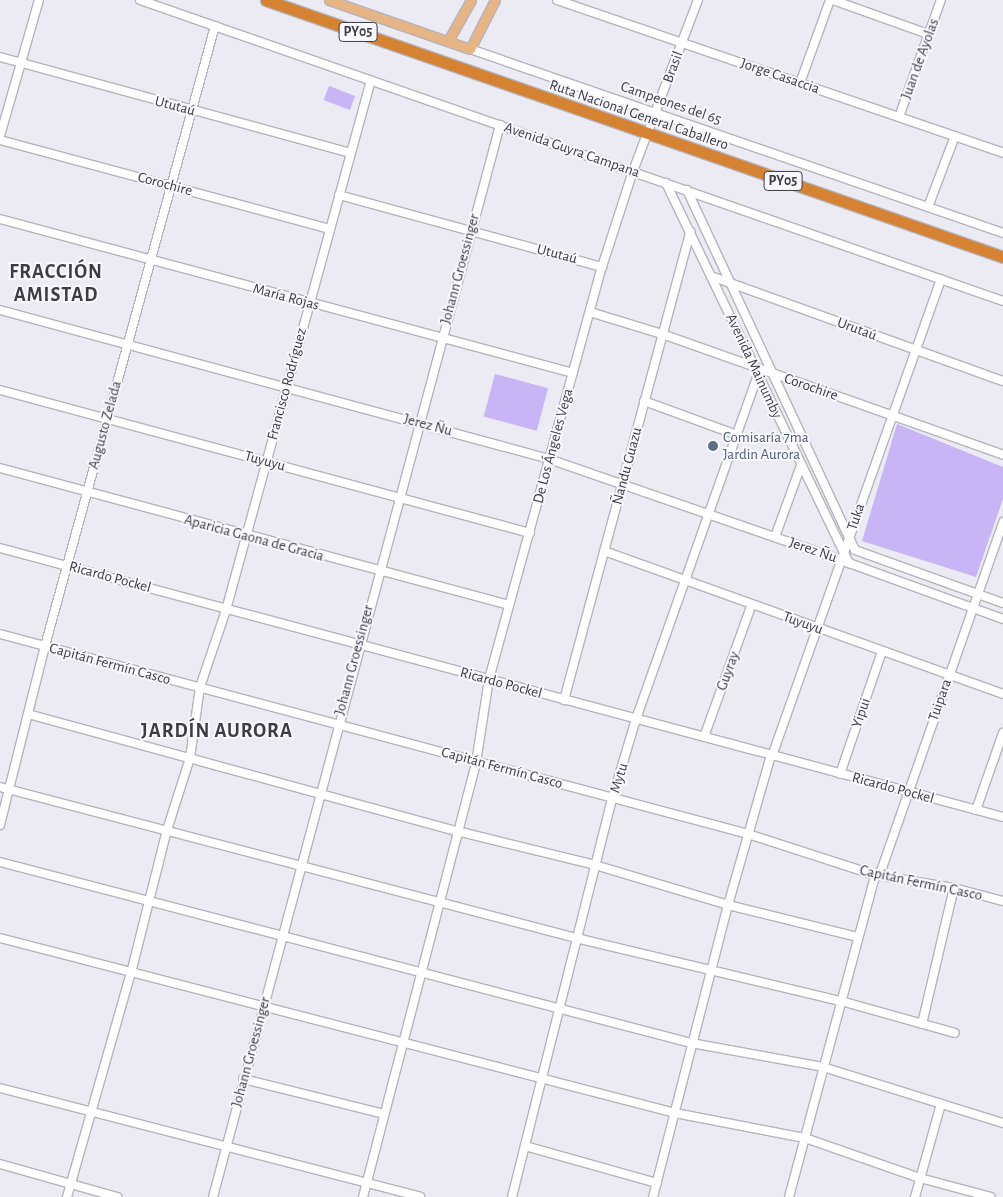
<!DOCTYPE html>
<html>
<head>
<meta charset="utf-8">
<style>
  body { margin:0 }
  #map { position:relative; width:1003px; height:1197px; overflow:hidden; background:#eceaf3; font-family:"Alegreya Sans",sans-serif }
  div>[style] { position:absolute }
  .green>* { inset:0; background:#c7b5f5; transform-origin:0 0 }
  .roads { filter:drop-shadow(1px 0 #b5b3bc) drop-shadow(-1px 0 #b5b3bc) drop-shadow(0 1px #b5b3bc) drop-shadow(0 -1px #b5b3bc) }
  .minor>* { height:8px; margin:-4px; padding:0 4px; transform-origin:4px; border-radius:4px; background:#fff }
  .major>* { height:9px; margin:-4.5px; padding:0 4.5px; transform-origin:4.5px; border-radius:4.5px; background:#e6b485 }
  .highway>* { height:11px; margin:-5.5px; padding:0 5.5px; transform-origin:5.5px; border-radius:5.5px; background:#d58233 }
  .dots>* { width:14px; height:14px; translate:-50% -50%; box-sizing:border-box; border:2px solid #f9f7ff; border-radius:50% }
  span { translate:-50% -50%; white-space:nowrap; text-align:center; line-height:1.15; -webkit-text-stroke:4px #f9f7ff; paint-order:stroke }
  .shield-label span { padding:1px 4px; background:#f9f7ff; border:1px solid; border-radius:4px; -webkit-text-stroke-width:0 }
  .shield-label { font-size:14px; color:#3d3c40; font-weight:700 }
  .street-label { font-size:15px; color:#3d3c40 }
  .service-label { font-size:15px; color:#4e5e75 }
  .left { translate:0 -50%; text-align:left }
  .district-label { font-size:20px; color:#3d3c40; font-weight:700; letter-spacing:1px }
</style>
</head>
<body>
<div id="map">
  <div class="green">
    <div style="left:329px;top:86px;width:28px;height:15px;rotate:21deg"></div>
    <div style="left:495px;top:374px;width:55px;height:44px;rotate:15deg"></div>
    <div style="clip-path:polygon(897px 424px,1003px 467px,1003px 499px,976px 577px,862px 541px)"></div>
  </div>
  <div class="roads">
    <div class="minor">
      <div style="left:140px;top:0;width:914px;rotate:19.23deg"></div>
      <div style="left:557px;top:0;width:472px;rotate:18.9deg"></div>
      <div style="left:833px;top:0;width:101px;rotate:19.7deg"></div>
      <div style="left:470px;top:49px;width:564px;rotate:19.05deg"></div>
      <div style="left:0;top:57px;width:363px;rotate:15.3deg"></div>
      <div style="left:800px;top:83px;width:88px;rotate:-70.1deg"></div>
      <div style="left:899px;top:117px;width:124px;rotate:-70.3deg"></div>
      <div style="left:0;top:136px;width:141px;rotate:-74deg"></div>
      <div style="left:0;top:140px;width:341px;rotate:15.1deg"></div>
      <div style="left:666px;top:183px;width:422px;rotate:64.3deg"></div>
      <div style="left:849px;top:563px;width:164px;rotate:20deg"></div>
      <div style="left:687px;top:190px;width:397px;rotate:65deg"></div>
      <div style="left:855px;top:550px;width:157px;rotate:19.7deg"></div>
      <div style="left:339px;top:195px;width:273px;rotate:15.3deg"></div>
      <div style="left:928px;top:207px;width:76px;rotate:-69.2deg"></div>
      <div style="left:0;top:219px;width:593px;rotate:15.04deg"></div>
      <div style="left:711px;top:276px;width:310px;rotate:19.8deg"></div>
      <div style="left:0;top:310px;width:569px;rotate:15.18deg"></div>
      <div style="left:549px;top:459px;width:318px;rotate:19.1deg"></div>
      <div style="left:590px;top:312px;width:75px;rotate:17deg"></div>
      <div style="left:662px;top:334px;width:362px;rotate:19.5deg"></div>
      <div style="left:0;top:390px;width:549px;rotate:15.1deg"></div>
      <div style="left:644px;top:401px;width:99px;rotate:20.1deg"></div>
      <div style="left:0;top:468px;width:527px;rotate:15.06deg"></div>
      <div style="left:775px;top:537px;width:77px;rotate:-70.1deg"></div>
      <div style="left:0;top:548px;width:1038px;rotate:15.01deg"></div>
      <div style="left:604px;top:551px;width:424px;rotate:19.7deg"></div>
      <div style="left:0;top:634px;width:774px;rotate:14.97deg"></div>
      <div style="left:748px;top:834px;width:133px;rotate:17.9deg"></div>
      <div style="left:875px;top:875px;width:80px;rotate:9.3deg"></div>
      <div style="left:954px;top:888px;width:51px;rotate:14.9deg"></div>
      <div style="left:564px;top:700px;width:485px;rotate:-74.9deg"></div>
      <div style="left:28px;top:714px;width:445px;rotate:15.3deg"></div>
      <div style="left:457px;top:831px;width:142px;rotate:13.8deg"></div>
      <div style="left:595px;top:865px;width:139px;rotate:16.7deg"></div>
      <div style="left:728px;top:905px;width:133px;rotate:13.9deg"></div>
      <div style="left:704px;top:737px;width:141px;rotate:-70.2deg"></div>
      <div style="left:772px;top:756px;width:506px;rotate:-70.49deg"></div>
      <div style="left:840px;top:774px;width:130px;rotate:-71.1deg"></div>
      <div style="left:0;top:787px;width:595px;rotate:14.69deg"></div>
      <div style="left:576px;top:938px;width:272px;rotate:13.4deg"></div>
      <div style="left:841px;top:1001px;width:118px;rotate:15.7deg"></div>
      <div style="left:976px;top:810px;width:82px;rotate:-70.7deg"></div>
      <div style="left:0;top:825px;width:185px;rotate:-75.9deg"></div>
      <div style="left:45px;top:646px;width:643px;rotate:-74.67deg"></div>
      <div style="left:0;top:862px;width:714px;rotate:14.68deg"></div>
      <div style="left:691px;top:1043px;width:134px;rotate:10.3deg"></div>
      <div style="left:823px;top:1067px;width:189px;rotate:17.3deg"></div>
      <div style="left:0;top:938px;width:697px;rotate:14.53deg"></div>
      <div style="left:675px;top:1113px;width:132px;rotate:10.9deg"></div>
      <div style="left:805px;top:1138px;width:122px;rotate:19.2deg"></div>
      <div style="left:920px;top:1178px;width:73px;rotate:15deg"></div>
      <div style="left:922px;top:1024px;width:140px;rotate:-76.8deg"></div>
      <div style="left:243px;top:1079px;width:145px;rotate:13.9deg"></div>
      <div style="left:0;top:1088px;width:434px;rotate:14.5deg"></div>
      <div style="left:525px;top:1146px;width:137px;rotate:15.7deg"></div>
      <div style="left:0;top:1164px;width:122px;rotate:15.8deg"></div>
      <div style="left:67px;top:1197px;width:233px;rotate:-74.1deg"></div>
      <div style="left:131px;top:973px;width:147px;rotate:-75.9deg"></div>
      <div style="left:167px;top:830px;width:76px;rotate:-72.3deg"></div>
      <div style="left:190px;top:758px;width:72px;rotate:-82deg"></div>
      <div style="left:200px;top:687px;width:81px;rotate:-71.3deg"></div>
      <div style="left:226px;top:610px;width:549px;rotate:-74.7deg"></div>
      <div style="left:213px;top:1197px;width:1110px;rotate:-75.01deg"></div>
      <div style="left:363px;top:1197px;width:448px;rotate:-75.4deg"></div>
      <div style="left:476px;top:763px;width:85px;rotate:-81.2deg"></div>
      <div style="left:489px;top:679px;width:427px;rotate:-74.7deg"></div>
      <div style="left:602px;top:267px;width:101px;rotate:-72.1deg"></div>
      <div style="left:633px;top:171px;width:183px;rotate:-69.2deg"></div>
      <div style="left:512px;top:1197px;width:414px;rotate:-75.9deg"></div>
      <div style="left:613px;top:796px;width:80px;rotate:-73.4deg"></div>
      <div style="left:636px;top:719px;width:371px;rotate:-70.5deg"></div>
      <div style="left:653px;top:1197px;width:301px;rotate:-75.6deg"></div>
      <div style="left:728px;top:905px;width:156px;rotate:-74deg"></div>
      <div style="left:789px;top:1197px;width:333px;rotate:-75deg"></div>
      <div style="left:875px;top:875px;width:7px;rotate:-34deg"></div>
      <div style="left:881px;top:871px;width:370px;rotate:-70.7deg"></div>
      <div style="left:915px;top:1197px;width:97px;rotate:-74.4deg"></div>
    </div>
    <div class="major">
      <div style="left:329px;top:0;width:149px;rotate:19.2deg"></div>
      <div style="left:470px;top:49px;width:55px;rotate:-63deg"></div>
      <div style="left:448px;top:41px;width:47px;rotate:-60.7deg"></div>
    </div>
    <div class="highway">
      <div style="left:266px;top:0;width:781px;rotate:19.22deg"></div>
    </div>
  </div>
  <div class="dots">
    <div style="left:713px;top:446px;background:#5c6f8a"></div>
  </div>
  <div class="shield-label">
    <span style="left:358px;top:32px">PY05</span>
    <span style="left:783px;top:181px">PY05</span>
  </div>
  <div class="street-label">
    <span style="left:920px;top:59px;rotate:-70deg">Juan de Ayolas</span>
    <span style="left:673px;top:67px;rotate:-70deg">Brasil</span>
    <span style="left:780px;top:76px;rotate:19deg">Jorge Casaccia</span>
    <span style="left:671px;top:103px;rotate:19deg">Campeones del 65</span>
    <span style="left:175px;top:106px;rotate:15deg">Ututaú</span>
    <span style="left:639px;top:115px;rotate:19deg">Ruta Nacional General Caballero</span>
    <span style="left:572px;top:150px;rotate:19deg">Avenida Guyra Campana</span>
    <span style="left:165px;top:184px;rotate:15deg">Corochire</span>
    <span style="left:557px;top:254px;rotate:15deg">Ututaú</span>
    <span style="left:460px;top:269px;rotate:-75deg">Johann Groessinger</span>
    <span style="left:286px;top:297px;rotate:15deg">María Rojas</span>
    <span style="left:857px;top:329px;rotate:20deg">Urutaú</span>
    <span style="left:754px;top:366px;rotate:65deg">Avenida Mainumby</span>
    <span style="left:287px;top:384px;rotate:-75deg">Francisco Rodríguez</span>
    <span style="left:811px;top:387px;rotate:19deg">Corochire</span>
    <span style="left:105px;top:425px;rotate:-75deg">Augusto Zelada</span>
    <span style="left:428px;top:425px;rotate:15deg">Jerez Ñu</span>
    <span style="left:553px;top:446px;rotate:-75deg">De Los Ángeles Vega</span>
    <span style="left:265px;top:461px;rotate:15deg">Tuyuyu</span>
    <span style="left:627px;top:466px;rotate:-75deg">Ñandu Guazu</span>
    <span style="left:856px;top:517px;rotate:-71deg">Tuka</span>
    <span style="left:254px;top:538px;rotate:15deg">Aparicia Gaona de Gracia</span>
    <span style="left:813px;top:550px;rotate:19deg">Jerez Ñu</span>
    <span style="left:110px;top:577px;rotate:15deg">Ricardo Pockel</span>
    <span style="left:803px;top:623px;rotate:20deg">Tuyuyu</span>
    <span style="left:354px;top:660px;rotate:-75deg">Johann Groessinger</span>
    <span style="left:110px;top:664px;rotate:15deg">Capitán Fermín Casco</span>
    <span style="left:728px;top:671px;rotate:-70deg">Guyray</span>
    <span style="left:501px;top:683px;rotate:15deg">Ricardo Pockel</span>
    <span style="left:940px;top:700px;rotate:-71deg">Tuipara</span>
    <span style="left:861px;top:713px;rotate:-71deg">Yipui</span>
    <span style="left:502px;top:768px;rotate:15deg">Capitán Fermín Casco</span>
    <span style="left:619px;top:778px;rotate:-73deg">Mytu</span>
    <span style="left:893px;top:788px;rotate:15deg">Ricardo Pockel</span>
    <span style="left:921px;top:883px;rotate:12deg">Capitán Fermín Casco</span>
    <span style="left:251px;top:1052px;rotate:-75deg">Johann Groessinger</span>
  </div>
  <div class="service-label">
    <span class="left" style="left:723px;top:446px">Comisaría 7ma<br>Jardin Aurora</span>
  </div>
  <div class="district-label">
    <span style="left:56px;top:284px">FRACCIÓN<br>AMISTAD</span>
    <span style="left:217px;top:731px">JARDÍN AURORA</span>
  </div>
</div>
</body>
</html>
